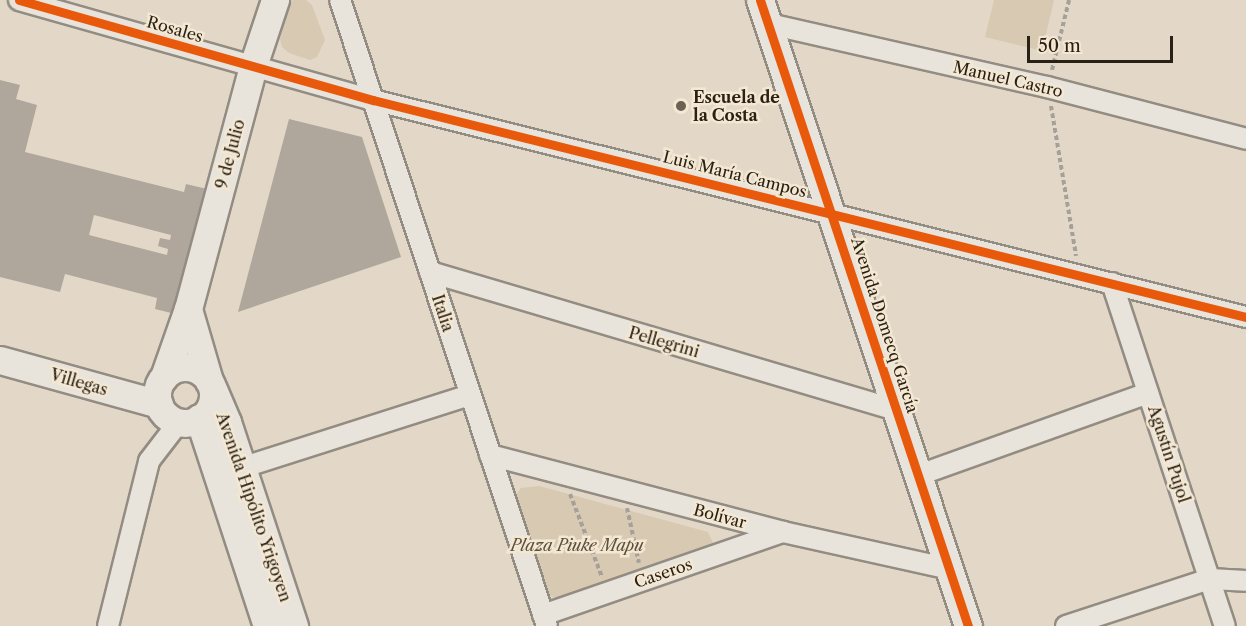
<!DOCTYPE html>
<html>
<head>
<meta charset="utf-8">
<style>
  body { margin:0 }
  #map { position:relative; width:1246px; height:626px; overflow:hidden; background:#e3d8c7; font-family:"Libre Caslon Text",serif }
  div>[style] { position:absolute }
  .green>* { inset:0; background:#d7c9b2 }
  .building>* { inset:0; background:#afa79c }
  .path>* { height:4px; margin-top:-2px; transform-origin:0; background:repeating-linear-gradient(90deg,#a5a098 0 4.5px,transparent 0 7.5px) }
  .roads { filter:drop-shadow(2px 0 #938c82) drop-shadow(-2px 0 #938c82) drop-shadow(0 2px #938c82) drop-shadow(0 -2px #938c82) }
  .street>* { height:20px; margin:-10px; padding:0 10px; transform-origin:10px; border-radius:10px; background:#e8e3db }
  .secondary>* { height:27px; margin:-13.5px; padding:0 13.5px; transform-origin:13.5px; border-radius:13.5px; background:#e8e3db }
  .secondary>.ring { margin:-13.5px; padding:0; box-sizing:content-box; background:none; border:27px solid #e8e3db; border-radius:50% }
  .cycleway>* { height:9px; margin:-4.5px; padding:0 4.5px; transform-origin:4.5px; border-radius:4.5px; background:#e8590c }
  .dots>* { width:16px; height:16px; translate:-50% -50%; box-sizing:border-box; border:3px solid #f4e8d3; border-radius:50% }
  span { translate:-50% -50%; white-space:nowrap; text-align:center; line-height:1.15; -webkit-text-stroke:5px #f4e8d3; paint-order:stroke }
  .street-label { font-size:16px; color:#2a2116 }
  .poi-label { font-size:16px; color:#2a2116; font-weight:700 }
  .left { translate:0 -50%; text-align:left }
  .park-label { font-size:16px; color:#5b503f; font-style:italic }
  .scale { position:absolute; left:1027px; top:36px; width:146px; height:27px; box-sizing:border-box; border:3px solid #2a2116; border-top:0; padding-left:8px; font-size:18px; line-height:21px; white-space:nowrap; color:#2a2116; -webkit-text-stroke:4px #f4e8d3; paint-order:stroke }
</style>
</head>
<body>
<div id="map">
  <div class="green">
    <div style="clip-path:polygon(293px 0,306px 0,312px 5px,325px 40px,317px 57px,310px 60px,289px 53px,282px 47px,280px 39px,290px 2px)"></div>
    <div style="clip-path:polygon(994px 0,1054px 0,1042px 51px,985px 37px)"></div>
    <div style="clip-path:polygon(539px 486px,708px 532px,713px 543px,707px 553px,562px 600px,548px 595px,541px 586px,512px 501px,521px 488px)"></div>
  </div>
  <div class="building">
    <div style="clip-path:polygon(evenodd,0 80px,20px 85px,16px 99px,37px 105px,25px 152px,184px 192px,186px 184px,207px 189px,175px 314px,155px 309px,157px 298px,65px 274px,60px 292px,0 277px,0 80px,94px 215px,171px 235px,170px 240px,160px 238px,158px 246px,168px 249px,167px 255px,89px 235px,94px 215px)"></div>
    <div style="clip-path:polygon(289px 119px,362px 137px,401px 257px,238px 312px)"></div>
  </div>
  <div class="path">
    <div style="left:1052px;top:70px;width:72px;rotate:-76.3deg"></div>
    <div style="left:1051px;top:106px;width:152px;rotate:80.5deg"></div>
    <div style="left:570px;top:494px;width:89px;rotate:68.9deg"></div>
    <div style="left:627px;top:508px;width:56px;rotate:77.7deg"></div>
  </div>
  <div class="roads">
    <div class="street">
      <div style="left:19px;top:0;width:368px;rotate:15.8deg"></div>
      <div style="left:373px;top:100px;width:900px;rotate:13.96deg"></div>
      <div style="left:340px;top:0;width:659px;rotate:71.7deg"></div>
      <div style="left:769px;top:24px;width:285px;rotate:12.8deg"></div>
      <div style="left:1047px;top:87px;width:206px;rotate:14.6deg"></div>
      <div style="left:430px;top:272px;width:488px;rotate:16.5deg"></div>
      <div style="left:1112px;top:283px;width:361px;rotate:71.8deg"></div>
      <div style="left:490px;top:455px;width:303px;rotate:14.7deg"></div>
      <div style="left:783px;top:532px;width:171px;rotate:12.5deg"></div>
      <div style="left:241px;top:468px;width:240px;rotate:-17.7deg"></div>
      <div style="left:919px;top:475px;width:243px;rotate:-19.7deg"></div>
      <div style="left:543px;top:615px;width:254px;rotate:-19.1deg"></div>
      <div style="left:108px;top:626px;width:170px;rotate:-76deg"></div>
      <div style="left:149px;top:461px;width:49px;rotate:-52.4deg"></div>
      <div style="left:1066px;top:626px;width:151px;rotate:-18.1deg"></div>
      <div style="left:1210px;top:579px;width:36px;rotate:3deg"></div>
    </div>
    <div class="secondary">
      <div style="left:760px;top:0;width:660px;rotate:71.62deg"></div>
      <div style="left:188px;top:309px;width:75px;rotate:73.7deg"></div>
      <div style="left:0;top:360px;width:165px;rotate:15.5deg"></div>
      <div class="ring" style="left:157px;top:367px;width:29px;height:29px"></div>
      <div style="left:164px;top:377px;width:72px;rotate:-70.6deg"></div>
      <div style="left:188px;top:309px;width:252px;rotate:-75deg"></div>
      <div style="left:253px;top:66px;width:70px;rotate:-71.6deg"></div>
      <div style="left:213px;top:389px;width:36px;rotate:67deg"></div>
      <div style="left:227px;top:422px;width:215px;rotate:71.8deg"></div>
      <div style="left:199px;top:418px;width:219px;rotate:71.9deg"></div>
    </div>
  </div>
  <div class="cycleway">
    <div style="left:19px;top:0;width:368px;rotate:15.8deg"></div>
    <div style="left:373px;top:100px;width:900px;rotate:13.96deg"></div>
    <div style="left:760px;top:0;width:660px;rotate:71.62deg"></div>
  </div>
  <div class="dots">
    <div style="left:681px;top:106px;background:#6b6154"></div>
  </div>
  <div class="street-label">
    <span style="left:175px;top:29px;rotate:16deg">Rosales</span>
    <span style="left:1008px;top:79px;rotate:13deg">Manuel Castro</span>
    <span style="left:230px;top:154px;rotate:-75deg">9 de Julio</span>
    <span style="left:735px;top:174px;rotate:14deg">Luis María Campos</span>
    <span style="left:443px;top:313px;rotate:72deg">Italia</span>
    <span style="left:885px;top:325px;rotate:72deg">Avenida Domecq García</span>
    <span style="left:664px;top:342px;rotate:16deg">Pellegrini</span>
    <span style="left:79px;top:382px;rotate:16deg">Villegas</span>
    <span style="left:1169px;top:454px;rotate:72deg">Agustín Pujol</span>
    <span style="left:254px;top:507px;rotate:71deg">Avenida Hipólito Yrigoyen</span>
    <span style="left:720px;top:516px;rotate:15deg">Bolívar</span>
    <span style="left:663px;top:573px;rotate:-19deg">Caseros</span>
  </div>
  <div class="poi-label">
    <span class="left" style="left:693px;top:106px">Escuela de<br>la Costa</span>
  </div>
  <div class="park-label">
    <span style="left:577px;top:545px">Plaza Piuke Mapu</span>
  </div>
  <div class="scale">50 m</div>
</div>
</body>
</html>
